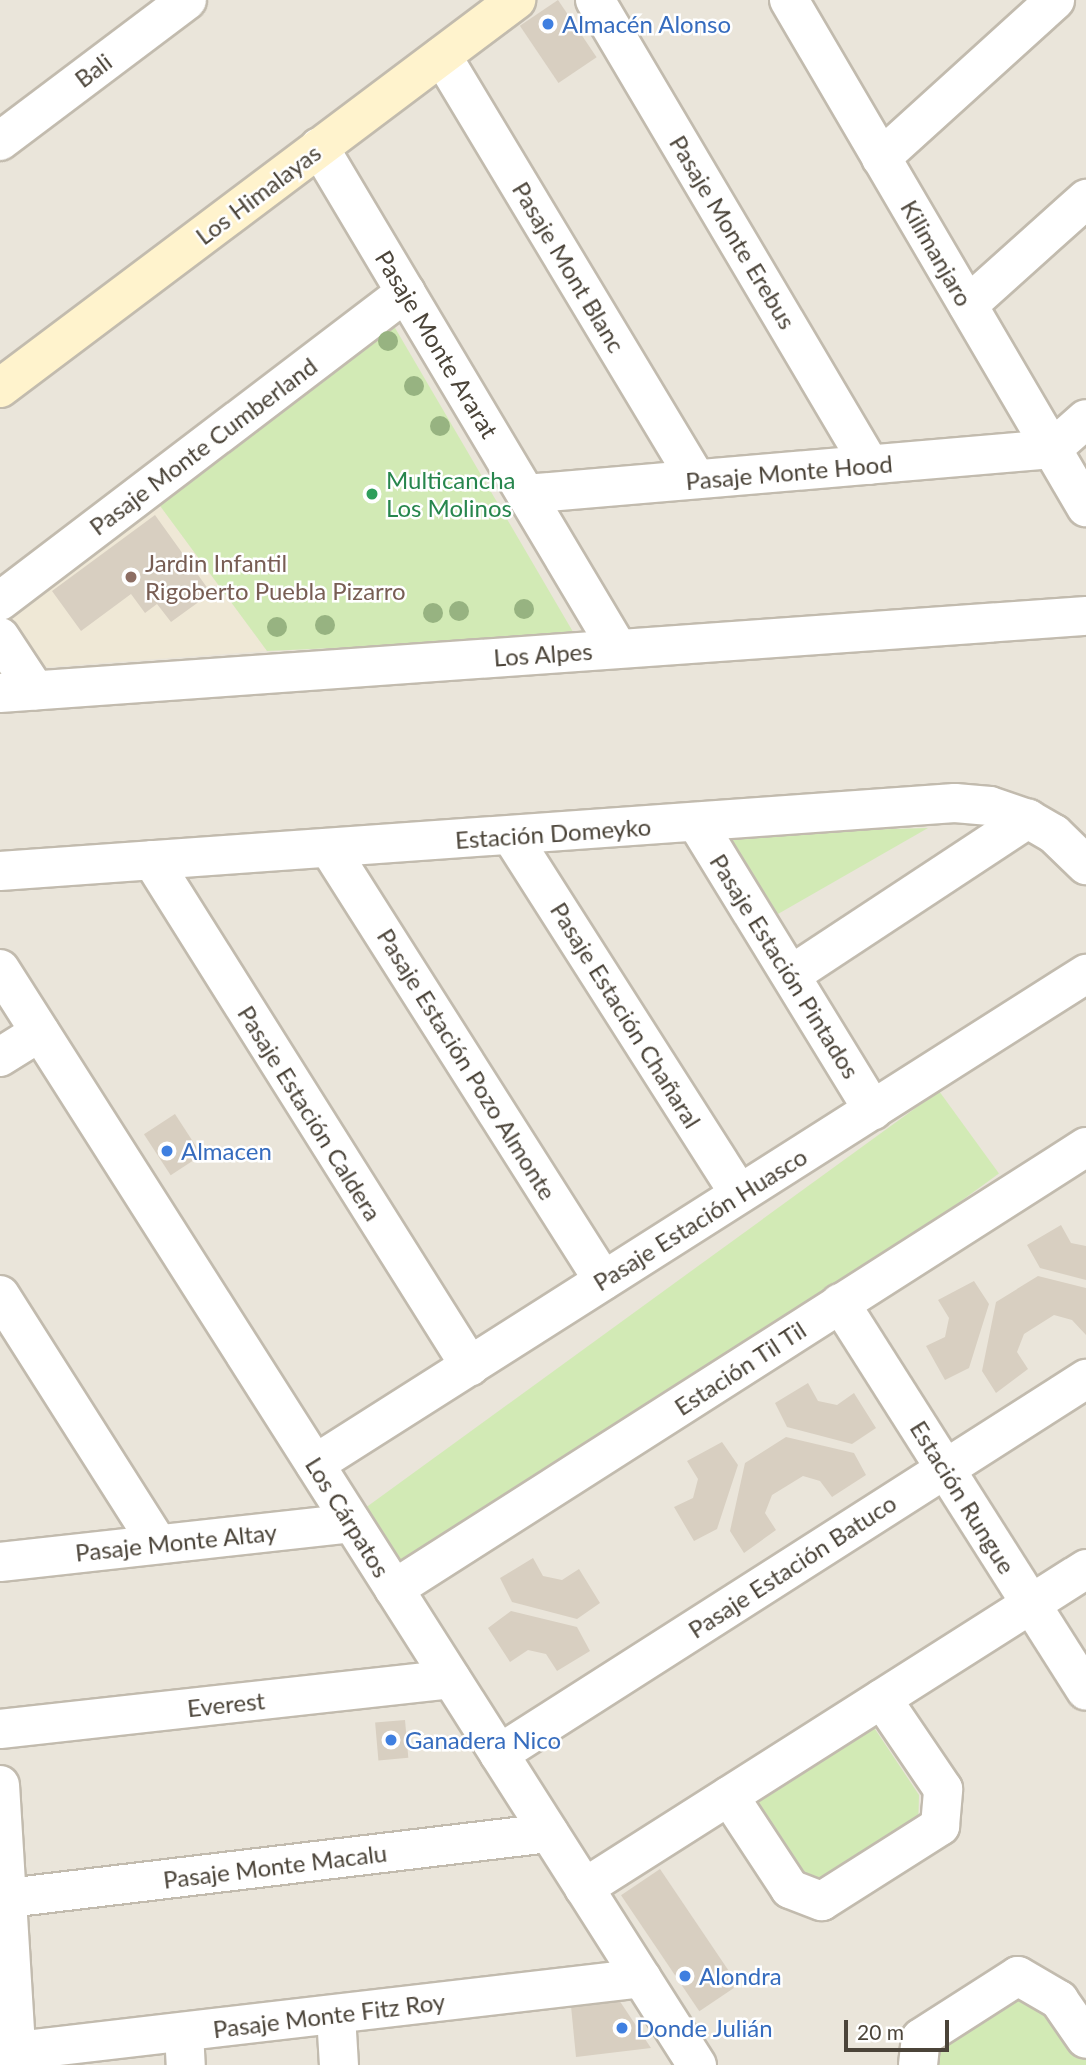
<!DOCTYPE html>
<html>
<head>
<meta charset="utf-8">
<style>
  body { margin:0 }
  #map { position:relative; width:1086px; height:2065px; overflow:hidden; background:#f6f3ec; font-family:Lato,sans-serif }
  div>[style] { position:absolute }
  .residential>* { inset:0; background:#eae5da; transform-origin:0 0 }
  .education>* { inset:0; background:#efe8d6 }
  .green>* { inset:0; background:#d2eab5; transform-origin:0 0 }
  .building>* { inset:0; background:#d8cfc1; transform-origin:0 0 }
  .roads { filter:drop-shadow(2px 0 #c2bbae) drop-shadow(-2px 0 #c2bbae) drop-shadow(0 2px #c2bbae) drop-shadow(0 -2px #c2bbae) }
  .street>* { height:38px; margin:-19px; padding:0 19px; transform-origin:19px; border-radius:19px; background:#fff }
  .secondary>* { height:38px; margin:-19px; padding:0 19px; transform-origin:19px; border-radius:19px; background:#fff3cd }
  .trees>* { width:20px; height:20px; margin:-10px; border-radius:50%; background:#97b381 }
  .dots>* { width:19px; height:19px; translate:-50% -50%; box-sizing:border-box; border:4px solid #fff; border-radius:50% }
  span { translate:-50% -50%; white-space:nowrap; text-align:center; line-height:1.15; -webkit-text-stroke:5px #fff; paint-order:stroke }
  .shop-label { font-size:24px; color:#366cbe }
  .left { translate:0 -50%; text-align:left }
  .street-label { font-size:24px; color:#4b4439 }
  .leisure-label { font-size:24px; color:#27864d }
  .education-label { font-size:24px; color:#785e54 }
  .scale { position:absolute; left:844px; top:2020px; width:105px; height:32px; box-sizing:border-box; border:4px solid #4b4439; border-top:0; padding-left:9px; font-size:21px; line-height:24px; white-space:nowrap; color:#4b4439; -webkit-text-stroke:5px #fff; paint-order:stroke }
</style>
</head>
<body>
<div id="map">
  <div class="residential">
    <div style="left:0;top:0;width:1086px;height:2065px"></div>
  </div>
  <div class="education">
    <div style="clip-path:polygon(155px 499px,267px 651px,35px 668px,1px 614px)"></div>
  </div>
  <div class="green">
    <div style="clip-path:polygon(391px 321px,576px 637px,267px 651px,155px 499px)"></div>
    <div style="clip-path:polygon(928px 828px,764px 922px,714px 834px)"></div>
    <div style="left:939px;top:1091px;width:102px;height:711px;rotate:54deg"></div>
    <div style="clip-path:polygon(867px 1717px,919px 1795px,918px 1831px,829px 1883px,791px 1868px,746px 1794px)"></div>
    <div style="clip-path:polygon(1016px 1990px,1054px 2005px,1086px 2057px,1086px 2065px,927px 2065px,927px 2041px)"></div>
  </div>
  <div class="building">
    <div style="left:558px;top:0;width:69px;height:46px;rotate:56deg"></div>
    <div style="clip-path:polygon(155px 515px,211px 593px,171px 622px,157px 604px,145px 613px,131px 594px,81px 631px,52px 591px)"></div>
    <div style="left:175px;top:1114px;width:49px;height:37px;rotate:57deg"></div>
    <div style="clip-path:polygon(1061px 1225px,1071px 1243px,1086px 1246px,1086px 1280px,1040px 1268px,1027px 1245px)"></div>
    <div style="clip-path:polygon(1038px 1276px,1086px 1288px,1086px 1335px,1072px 1320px,1054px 1315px,1024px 1334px,1017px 1352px,1028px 1369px,996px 1393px,982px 1371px,996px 1302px)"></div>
    <div style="clip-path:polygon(974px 1281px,989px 1304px,969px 1368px,945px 1380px,926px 1346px,945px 1337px,949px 1318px,938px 1300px)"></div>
    <div style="clip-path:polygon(808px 1383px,818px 1401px,837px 1405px,854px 1393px,876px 1428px,852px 1444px,787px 1427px,775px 1403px)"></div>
    <div style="clip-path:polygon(786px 1437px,854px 1453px,866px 1475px,832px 1497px,820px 1481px,803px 1476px,772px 1495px,765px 1513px,776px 1530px,744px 1553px,730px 1531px,745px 1463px)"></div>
    <div style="clip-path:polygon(722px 1442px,738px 1465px,717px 1529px,694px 1541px,674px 1507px,693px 1498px,698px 1479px,687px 1461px)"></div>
    <div style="clip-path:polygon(533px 1558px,543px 1576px,562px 1580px,579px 1569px,600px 1603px,577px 1619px,512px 1602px,500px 1578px)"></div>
    <div style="clip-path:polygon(511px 1611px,577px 1627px,590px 1651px,557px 1671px,546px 1654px,528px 1650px,510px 1662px,488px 1628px)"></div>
    <div style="left:405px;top:1720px;width:38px;height:30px;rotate:85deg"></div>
    <div style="left:660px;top:1869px;width:140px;height:47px;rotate:56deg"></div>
    <div style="clip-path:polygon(619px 2000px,651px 2048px,576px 2057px,571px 2006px)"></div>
  </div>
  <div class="roads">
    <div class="street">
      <div style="left:595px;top:0;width:540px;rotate:59.4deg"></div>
      <div style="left:789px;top:0;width:588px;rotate:59.64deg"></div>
      <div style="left:442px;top:56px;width:493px;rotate:59deg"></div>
      <div style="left:0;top:141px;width:234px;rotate:-37deg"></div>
      <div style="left:319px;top:147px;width:584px;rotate:59.22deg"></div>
      <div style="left:881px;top:158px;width:235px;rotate:-42.2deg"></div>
      <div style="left:968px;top:305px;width:159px;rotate:-41.9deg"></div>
      <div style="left:526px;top:494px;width:528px;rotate:-4.89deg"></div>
      <div style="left:1052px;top:449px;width:45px;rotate:-41.4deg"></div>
      <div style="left:0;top:601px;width:510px;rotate:-37.27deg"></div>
      <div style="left:0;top:637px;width:64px;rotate:56.6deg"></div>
      <div style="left:0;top:693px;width:1089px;rotate:-4.06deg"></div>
      <div style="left:697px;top:823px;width:337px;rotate:58.5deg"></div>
      <div style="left:512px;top:837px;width:423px;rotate:57.5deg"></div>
      <div style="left:329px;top:848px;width:512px;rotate:57.61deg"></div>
      <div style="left:152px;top:860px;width:598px;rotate:57.85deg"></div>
      <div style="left:0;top:871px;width:957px;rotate:-4.07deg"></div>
      <div style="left:955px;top:803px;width:35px;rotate:5deg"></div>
      <div style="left:990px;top:806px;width:40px;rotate:18.9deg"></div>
      <div style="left:1028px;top:819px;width:30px;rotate:30deg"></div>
      <div style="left:1054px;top:834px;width:45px;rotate:44.1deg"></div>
      <div style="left:0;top:969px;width:1299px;rotate:57.55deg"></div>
      <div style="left:791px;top:975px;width:284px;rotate:-33.4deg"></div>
      <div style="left:0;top:1057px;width:47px;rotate:-32deg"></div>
      <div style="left:0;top:1295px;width:295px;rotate:57.6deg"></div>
      <div style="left:840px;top:1303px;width:459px;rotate:57.6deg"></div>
      <div style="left:315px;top:1464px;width:914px;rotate:-32.44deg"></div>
      <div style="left:0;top:1562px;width:354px;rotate:-6.3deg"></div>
      <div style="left:394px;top:1589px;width:821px;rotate:-32.57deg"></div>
      <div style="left:0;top:1729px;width:454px;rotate:-6.3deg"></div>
      <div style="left:499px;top:1754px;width:697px;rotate:-32.57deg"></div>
      <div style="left:0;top:1785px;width:281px;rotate:86.5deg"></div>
      <div style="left:729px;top:1796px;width:111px;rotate:56.7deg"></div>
      <div style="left:790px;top:1889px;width:34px;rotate:21deg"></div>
      <div style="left:822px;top:1901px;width:140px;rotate:-32.4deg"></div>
      <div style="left:940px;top:1826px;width:37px;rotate:-85deg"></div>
      <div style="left:943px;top:1789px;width:109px;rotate:-124.1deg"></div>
      <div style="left:584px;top:1888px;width:595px;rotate:-32.43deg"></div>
      <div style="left:0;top:1899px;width:553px;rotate:-6.86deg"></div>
      <div style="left:336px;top:2015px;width:50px;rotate:86.6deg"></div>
      <div style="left:184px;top:2032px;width:33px;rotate:87deg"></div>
      <div style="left:16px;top:2051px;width:630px;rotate:-6.65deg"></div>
      <div style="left:918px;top:2065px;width:27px;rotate:-84deg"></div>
      <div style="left:921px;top:2038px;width:115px;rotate:-32.6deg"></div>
      <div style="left:1018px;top:1976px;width:48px;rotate:30.3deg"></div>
      <div style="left:1059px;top:2000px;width:47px;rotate:55.3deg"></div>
    </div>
    <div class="secondary">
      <div style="left:0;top:388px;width:646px;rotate:-36.94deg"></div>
    </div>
  </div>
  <div class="trees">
    <div style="left:388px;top:341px"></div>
    <div style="left:414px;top:386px"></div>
    <div style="left:440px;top:426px"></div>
    <div style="left:524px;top:609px"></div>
    <div style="left:459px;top:611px"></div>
    <div style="left:433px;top:613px"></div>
    <div style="left:325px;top:625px"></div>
    <div style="left:277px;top:627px"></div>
  </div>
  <div class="dots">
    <div style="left:548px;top:24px;background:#3f7fe0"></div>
    <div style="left:372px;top:494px;background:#2e9e5b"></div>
    <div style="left:131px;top:577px;background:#8d6e63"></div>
    <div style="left:167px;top:1151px;background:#3f7fe0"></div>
    <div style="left:391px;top:1740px;background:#3f7fe0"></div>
    <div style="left:685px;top:1976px;background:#3f7fe0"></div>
    <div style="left:622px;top:2028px;background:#3f7fe0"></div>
  </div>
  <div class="shop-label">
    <span class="left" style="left:562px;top:24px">Almacén Alonso</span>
    <span class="left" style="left:181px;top:1151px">Almacen</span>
    <span class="left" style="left:405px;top:1740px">Ganadera Nico</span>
    <span class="left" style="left:699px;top:1976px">Alondra</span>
    <span class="left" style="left:636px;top:2028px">Donde Julián</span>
  </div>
  <div class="street-label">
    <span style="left:93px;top:70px;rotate:-37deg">Bali</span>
    <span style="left:258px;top:194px;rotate:-37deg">Los Himalayas</span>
    <span style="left:733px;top:232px;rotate:59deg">Pasaje Monte Erebus</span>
    <span style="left:937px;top:253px;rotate:60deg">Kilimanjaro</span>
    <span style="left:569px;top:267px;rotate:59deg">Pasaje Mont Blanc</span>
    <span style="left:437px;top:344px;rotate:59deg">Pasaje Monte Ararat</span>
    <span style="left:203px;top:446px;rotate:-37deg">Pasaje Monte Cumberland</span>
    <span style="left:789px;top:472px;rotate:-5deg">Pasaje Monte Hood</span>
    <span style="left:543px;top:654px;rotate:-4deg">Los Alpes</span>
    <span style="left:553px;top:833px;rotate:-4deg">Estación Domeyko</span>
    <span style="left:785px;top:966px;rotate:58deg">Pasaje Estación Pintados</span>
    <span style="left:626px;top:1015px;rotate:58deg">Pasaje Estación Chañaral</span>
    <span style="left:467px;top:1064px;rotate:58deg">Pasaje Estación Pozo Almonte</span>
    <span style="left:310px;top:1113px;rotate:58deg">Pasaje Estación Caldera</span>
    <span style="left:700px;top:1219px;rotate:-32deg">Pasaje Estación Huasco</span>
    <span style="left:740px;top:1368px;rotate:-33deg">Estación Til Til</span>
    <span style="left:963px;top:1497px;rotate:58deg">Estación Rungue</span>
    <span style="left:348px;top:1517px;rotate:58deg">Los Cárpatos</span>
    <span style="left:176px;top:1542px;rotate:-6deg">Pasaje Monte Altay</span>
    <span style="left:792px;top:1566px;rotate:-33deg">Pasaje Estación Batuco</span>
    <span style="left:226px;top:1704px;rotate:-6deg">Everest</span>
    <span style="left:275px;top:1866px;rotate:-7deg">Pasaje Monte Macalu</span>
    <span style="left:329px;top:2015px;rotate:-7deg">Pasaje Monte Fitz Roy</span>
  </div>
  <div class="leisure-label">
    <span class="left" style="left:386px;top:494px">Multicancha<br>Los Molinos</span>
  </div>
  <div class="education-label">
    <span class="left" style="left:145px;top:577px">Jardin Infantil<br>Rigoberto Puebla Pizarro</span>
  </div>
  <div class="scale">20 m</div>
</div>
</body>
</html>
